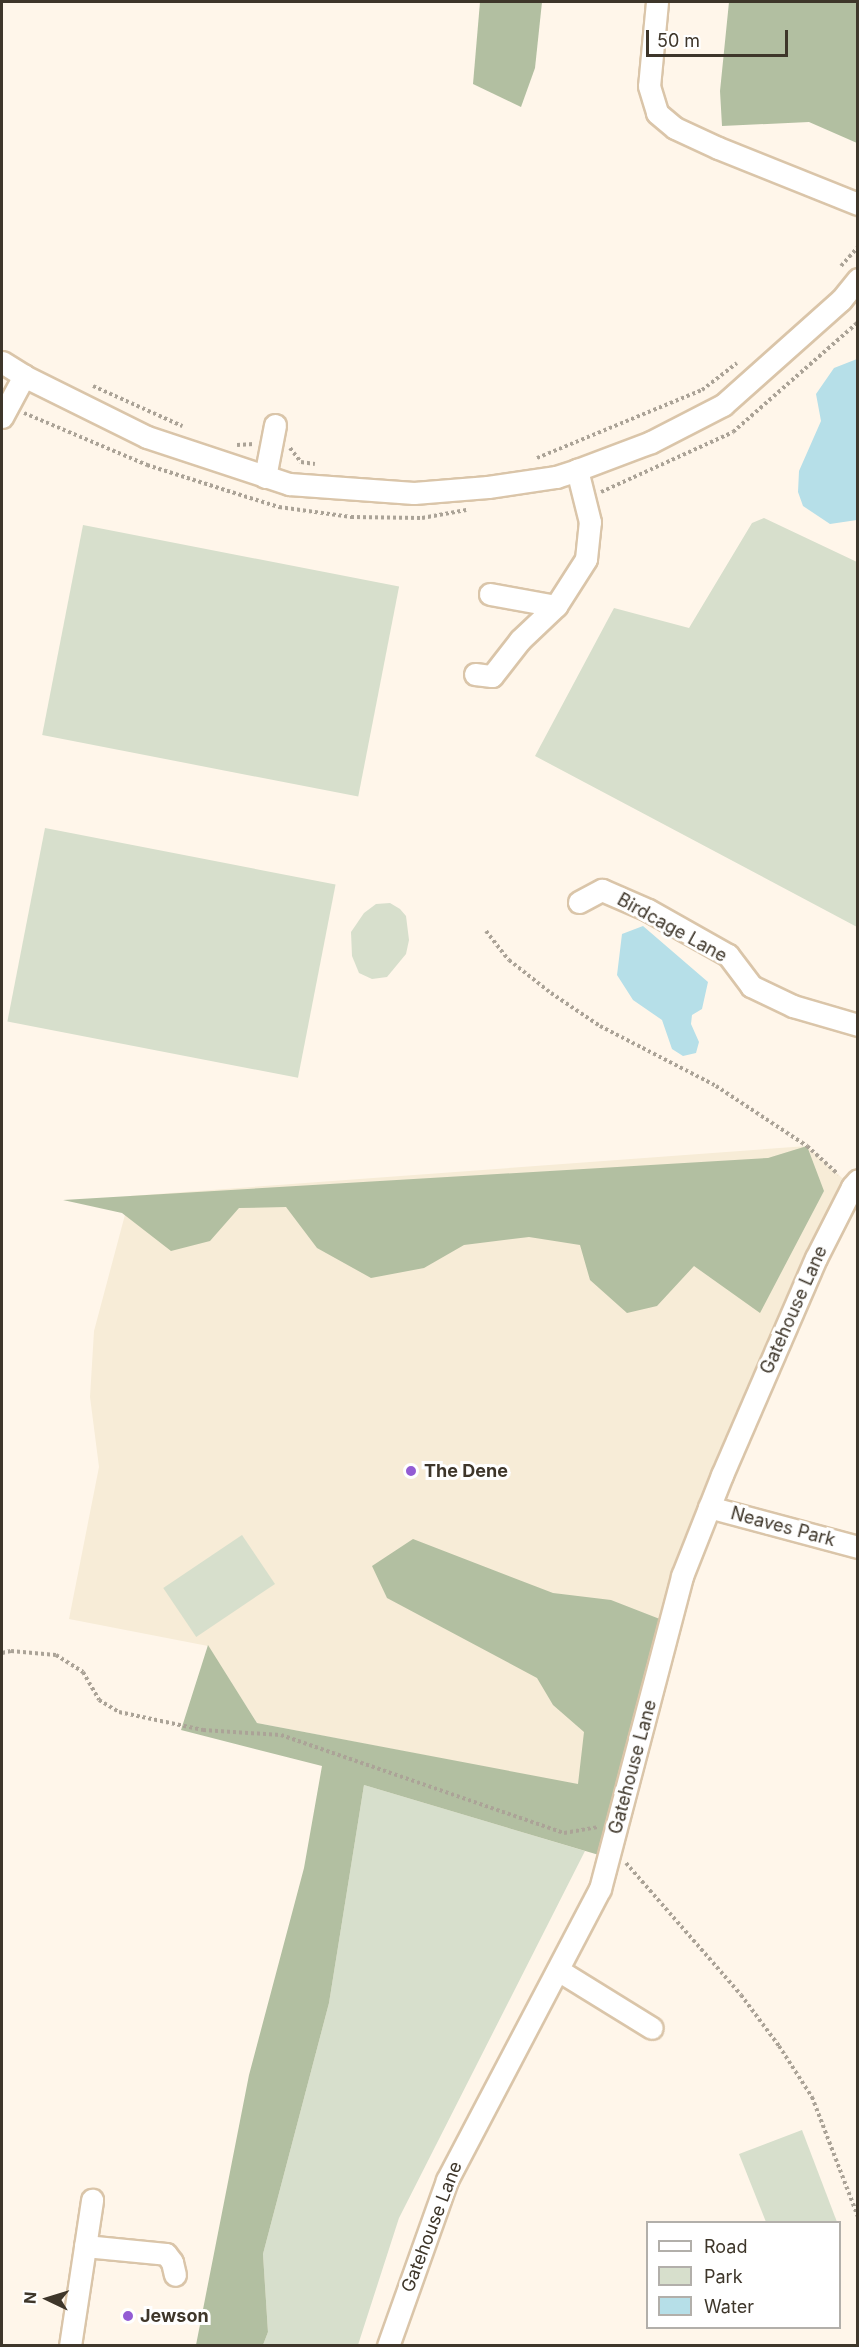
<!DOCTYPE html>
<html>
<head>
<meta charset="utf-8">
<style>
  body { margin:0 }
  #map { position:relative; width:859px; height:2347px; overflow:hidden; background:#fff6ea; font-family:Inter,sans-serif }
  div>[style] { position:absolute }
  .medical>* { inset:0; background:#f7ecd7 }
  .green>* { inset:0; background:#d7dfcc; transform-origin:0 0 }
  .forest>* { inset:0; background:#b2bfa1 }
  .water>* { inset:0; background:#b6dfe8 }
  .path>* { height:4px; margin-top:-2px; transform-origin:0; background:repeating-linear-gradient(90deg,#aba397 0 3px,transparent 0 6px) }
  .roads { filter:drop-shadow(2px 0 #dac5a9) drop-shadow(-2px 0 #dac5a9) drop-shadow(0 2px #dac5a9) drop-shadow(0 -2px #dac5a9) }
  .minor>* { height:21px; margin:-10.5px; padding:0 10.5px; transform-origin:10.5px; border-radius:10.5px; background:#fff }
  .dots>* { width:16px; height:16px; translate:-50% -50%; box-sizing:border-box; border:3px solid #fff; border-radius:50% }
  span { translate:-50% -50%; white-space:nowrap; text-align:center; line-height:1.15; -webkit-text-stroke:6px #fff; paint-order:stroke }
  .street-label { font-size:18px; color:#3e362a }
  .poi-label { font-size:18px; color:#3e362a; font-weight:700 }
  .left { translate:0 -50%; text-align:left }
  .frame { position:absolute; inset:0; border:3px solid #3e362a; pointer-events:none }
  .legend { position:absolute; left:646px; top:2221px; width:195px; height:108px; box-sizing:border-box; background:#fff; border:2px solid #b2afaa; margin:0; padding:8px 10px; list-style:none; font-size:18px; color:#3e362a }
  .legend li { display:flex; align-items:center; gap:12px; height:30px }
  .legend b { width:30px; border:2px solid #b2afaa }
  .north { position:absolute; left:18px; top:2269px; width:60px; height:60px; -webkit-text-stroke:4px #fff; paint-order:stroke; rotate:274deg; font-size:16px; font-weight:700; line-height:24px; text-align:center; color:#3e362a }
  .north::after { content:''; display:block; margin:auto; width:21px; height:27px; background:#3e362a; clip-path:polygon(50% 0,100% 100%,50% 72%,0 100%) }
  .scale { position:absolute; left:646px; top:30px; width:142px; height:27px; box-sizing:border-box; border:3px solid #3e362a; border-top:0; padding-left:8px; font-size:18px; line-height:21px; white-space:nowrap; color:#3e362a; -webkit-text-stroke:4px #fff; paint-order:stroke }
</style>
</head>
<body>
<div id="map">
  <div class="medical">
    <div style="clip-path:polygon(807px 1146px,852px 1187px,722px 1475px,626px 1794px,257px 1723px,208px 1646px,69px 1619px,99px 1467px,90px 1397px,94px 1331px,130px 1196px)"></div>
  </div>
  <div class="green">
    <div style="clip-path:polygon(764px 518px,857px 562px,857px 927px,535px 756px,614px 608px,689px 628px,752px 523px)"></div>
    <div style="left:83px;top:525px;width:322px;height:214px;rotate:11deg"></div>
    <div style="left:45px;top:828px;width:296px;height:197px;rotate:11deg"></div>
    <div style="clip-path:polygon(390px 903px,400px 909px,406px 916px,409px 940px,406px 954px,387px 977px,372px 979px,359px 973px,352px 956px,351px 932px,364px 913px,376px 904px)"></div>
    <div style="left:242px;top:1535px;width:59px;height:95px;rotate:56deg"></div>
    <div style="clip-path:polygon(364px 1785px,585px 1851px,399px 2218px,358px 2345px,263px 2345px,268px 2332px,263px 2254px,329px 2003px)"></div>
    <div style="clip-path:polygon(802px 2130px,837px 2222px,766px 2222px,739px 2154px)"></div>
  </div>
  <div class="forest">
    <div style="clip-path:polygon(480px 2px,542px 2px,535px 68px,521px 107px,473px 84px)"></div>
    <div style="clip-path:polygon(729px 2px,857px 2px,857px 143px,809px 122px,722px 126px,720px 91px)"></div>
    <div style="clip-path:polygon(807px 1146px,824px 1191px,760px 1313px,694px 1266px,657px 1306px,627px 1313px,590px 1280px,580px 1245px,529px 1237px,464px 1245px,424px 1268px,371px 1278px,317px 1248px,286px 1207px,239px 1208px,210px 1241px,171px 1251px,122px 1213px,63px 1200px,768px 1158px)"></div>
    <div style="clip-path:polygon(413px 1539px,553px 1593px,611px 1600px,670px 1623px,609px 1858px,364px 1785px,329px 2003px,263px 2254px,268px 2332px,263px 2345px,196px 2345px,249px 2075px,304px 1868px,322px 1766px,181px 1730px,208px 1645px,257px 1723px,578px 1784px,584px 1732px,553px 1705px,537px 1678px,387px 1598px,372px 1566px)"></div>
  </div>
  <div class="water">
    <div style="clip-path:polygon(857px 359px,857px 520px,830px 524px,803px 506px,798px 492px,799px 471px,821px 421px,816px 394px,834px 368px)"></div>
    <div style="clip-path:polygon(643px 926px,708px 982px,702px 1009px,692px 1015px,691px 1024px,699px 1042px,696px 1053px,683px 1056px,672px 1049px,662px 1020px,633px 1000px,617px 975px,622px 934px)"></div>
  </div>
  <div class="path">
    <div style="left:841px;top:266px;width:25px;rotate:-48deg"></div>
    <div style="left:93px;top:386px;width:98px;rotate:24.2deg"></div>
    <div style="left:24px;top:413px;width:134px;rotate:22.9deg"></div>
    <div style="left:147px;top:465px;width:139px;rotate:17.7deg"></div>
    <div style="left:279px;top:507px;width:73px;rotate:7.9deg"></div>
    <div style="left:351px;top:517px;width:71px;rotate:0.8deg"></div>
    <div style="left:422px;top:518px;width:45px;rotate:-10.3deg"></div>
    <div style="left:237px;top:445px;width:17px;rotate:-3deg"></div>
    <div style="left:290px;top:448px;width:18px;rotate:52deg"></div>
    <div style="left:301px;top:462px;width:14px;rotate:8deg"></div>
    <div style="left:537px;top:458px;width:178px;rotate:-22.4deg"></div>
    <div style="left:702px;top:390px;width:44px;rotate:-37.6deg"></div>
    <div style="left:601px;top:492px;width:145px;rotate:-24.4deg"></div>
    <div style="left:733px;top:432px;width:167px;rotate:-41.3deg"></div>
    <div style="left:486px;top:931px;width:37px;rotate:52deg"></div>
    <div style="left:509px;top:960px;width:53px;rotate:38.2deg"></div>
    <div style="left:551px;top:993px;width:59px;rotate:34deg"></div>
    <div style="left:600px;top:1026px;width:131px;rotate:27.3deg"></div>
    <div style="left:716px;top:1086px;width:109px;rotate:33.4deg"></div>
    <div style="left:807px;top:1146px;width:42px;rotate:42.1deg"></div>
    <div style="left:2px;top:1653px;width:9px;rotate:-13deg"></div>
    <div style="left:11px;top:1651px;width:45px;rotate:5.1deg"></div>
    <div style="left:56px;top:1655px;width:32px;rotate:32deg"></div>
    <div style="left:83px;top:1672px;width:32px;rotate:60deg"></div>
    <div style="left:99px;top:1700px;width:23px;rotate:31deg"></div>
    <div style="left:119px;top:1712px;width:86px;rotate:12.1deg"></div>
    <div style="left:203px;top:1730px;width:78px;rotate:3.7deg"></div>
    <div style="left:281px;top:1735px;width:299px;rotate:19.1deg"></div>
    <div style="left:564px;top:1833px;width:34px;rotate:-10deg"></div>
    <div style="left:626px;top:1863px;width:175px;rotate:48.9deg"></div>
    <div style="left:741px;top:1995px;width:64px;rotate:53.3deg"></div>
    <div style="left:779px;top:2046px;width:61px;rotate:57.1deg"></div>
    <div style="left:812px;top:2097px;width:129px;rotate:69deg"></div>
  </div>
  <div class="roads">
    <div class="minor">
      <div style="left:657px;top:2px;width:84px;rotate:95.4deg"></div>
      <div style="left:649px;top:86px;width:28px;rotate:73deg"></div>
      <div style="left:657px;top:113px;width:23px;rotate:40deg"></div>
      <div style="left:675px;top:128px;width:47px;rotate:24.9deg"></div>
      <div style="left:718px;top:148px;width:151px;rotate:21.8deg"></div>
      <div style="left:2px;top:362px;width:26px;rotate:32deg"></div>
      <div style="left:24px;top:376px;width:137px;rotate:26.4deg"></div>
      <div style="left:147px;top:437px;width:150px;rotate:18.3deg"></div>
      <div style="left:289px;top:484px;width:125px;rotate:4.1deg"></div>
      <div style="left:414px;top:493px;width:74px;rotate:-4.6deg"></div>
      <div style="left:488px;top:487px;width:69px;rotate:-8.4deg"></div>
      <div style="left:556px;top:477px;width:22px;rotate:-18deg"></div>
      <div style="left:577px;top:470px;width:79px;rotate:-20.7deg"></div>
      <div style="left:651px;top:442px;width:81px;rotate:-27.2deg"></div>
      <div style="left:723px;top:405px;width:158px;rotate:-41.7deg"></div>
      <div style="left:841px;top:300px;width:27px;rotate:-51deg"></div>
      <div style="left:2px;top:417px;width:47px;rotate:-61.8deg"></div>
      <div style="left:265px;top:477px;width:53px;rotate:-79.1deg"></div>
      <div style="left:490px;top:594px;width:67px;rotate:10.3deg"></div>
      <div style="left:475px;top:674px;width:17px;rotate:7deg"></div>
      <div style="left:492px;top:676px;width:46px;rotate:-52.1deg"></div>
      <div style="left:520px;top:640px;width:50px;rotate:-43.4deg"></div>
      <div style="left:556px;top:606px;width:56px;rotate:-57.4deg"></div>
      <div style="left:586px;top:559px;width:37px;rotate:-84deg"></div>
      <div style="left:590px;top:522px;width:54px;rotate:-104deg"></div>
      <div style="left:579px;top:902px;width:26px;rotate:-28deg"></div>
      <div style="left:602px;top:890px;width:50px;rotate:23.5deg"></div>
      <div style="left:648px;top:910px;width:92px;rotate:29.4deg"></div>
      <div style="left:728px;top:955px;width:39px;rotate:53deg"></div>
      <div style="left:751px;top:986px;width:47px;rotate:25.5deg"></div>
      <div style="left:793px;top:1006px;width:68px;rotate:16.3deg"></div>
      <div style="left:709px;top:1507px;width:154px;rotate:15deg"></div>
      <div style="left:558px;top:1970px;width:110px;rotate:31.7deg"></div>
      <div style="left:85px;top:2246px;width:81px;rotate:5.6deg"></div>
      <div style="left:166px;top:2254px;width:10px;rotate:53deg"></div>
      <div style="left:172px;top:2262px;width:13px;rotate:77deg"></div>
      <div style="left:70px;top:2346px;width:148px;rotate:-81.4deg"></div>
      <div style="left:388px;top:2346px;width:176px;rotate:-70.4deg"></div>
      <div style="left:447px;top:2180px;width:329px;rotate:-62.3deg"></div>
      <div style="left:600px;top:1889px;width:324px;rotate:-75.3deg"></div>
      <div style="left:682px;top:1576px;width:109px;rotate:-68.4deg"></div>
      <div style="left:722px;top:1475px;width:236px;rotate:-66.6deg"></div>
      <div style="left:816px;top:1258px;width:80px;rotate:-63.1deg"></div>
      <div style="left:852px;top:1187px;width:9px;rotate:-49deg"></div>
    </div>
  </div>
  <div class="dots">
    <div style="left:411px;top:1471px;background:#935cd4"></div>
    <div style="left:128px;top:2316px;background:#935cd4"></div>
  </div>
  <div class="street-label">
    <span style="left:672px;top:928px;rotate:29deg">Birdcage Lane</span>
    <span style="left:794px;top:1310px;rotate:-66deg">Gatehouse Lane</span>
    <span style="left:783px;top:1527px;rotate:15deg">Neaves Park</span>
    <span style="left:633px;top:1767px;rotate:-75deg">Gatehouse Lane</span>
    <span style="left:432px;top:2227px;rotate:-69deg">Gatehouse Lane</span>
  </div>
  <div class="poi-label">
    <span class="left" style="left:424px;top:1471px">The Dene</span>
    <span class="left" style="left:140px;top:2316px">Jewson</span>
  </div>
  <div class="frame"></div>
  <ul class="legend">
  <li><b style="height:8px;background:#fff"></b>Road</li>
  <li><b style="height:16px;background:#d7dfcc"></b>Park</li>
  <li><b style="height:16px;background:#b6dfe8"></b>Water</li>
  </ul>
  <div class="north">N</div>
  <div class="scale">50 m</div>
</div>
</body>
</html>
